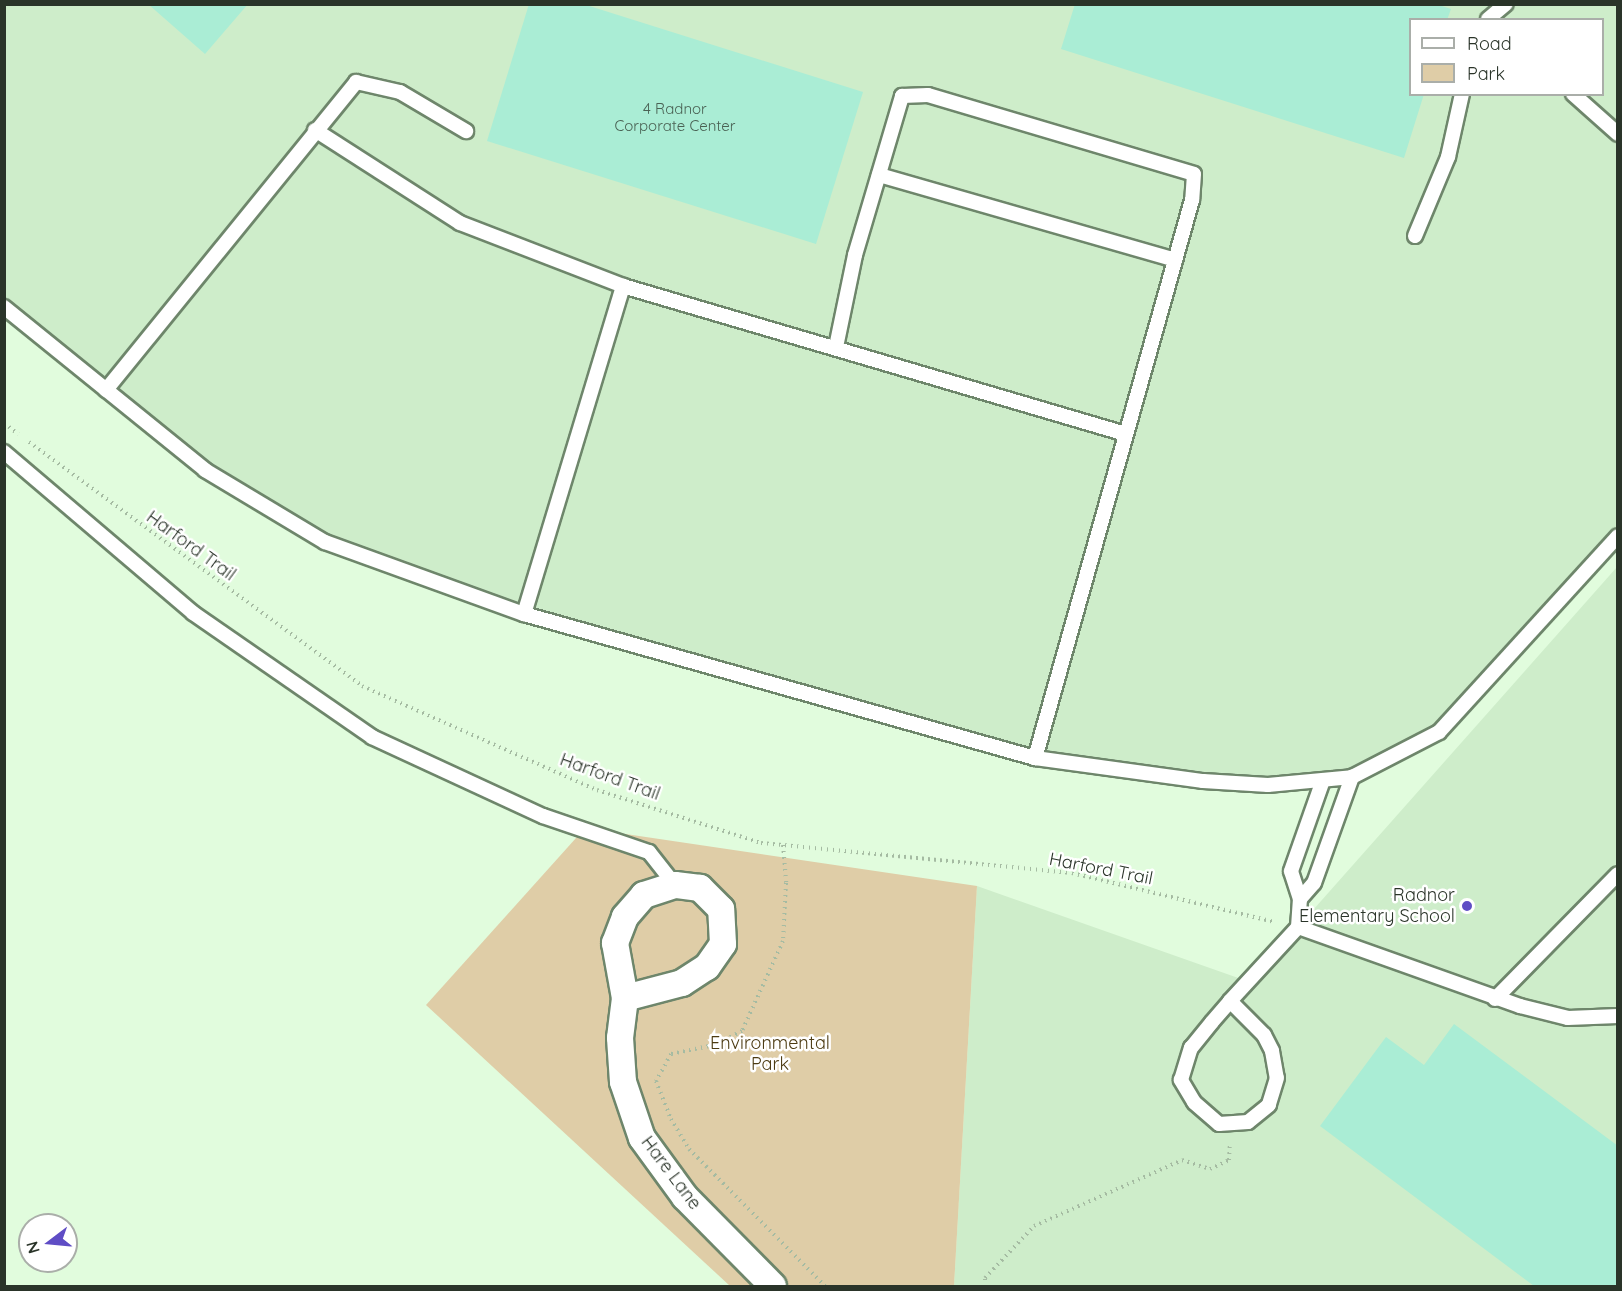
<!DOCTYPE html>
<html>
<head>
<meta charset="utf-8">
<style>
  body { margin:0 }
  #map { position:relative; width:1622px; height:1291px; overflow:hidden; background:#e1fcdd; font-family:Quicksand,sans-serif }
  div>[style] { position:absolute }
  .built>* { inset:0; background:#ceedca }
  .green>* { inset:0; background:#dfcda7 }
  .building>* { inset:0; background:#aaedd5 }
  .path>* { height:4px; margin-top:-2px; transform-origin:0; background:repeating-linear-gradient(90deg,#a5bba2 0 1.5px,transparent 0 6px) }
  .roads { filter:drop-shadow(2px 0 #6e866b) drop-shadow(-2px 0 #6e866b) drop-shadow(0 2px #6e866b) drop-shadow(0 -2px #6e866b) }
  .service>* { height:14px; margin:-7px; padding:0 7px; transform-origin:7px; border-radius:7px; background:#fff }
  .minor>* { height:26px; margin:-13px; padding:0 13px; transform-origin:13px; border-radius:13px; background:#fff }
  .dots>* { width:16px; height:16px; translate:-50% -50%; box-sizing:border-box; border:3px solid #fff; border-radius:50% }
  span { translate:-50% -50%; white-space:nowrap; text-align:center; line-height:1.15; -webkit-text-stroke:5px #fff; paint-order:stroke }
  .number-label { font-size:15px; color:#4a6254 }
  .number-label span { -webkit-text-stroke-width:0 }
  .street-label { font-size:18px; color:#2a3429 }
  .poi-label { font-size:18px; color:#2a3429 }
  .right { translate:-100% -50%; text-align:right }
  .park-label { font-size:18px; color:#4d3b12 }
  .frame { position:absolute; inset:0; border:6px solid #2a3429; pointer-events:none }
  .legend { position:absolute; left:1409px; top:18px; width:195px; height:78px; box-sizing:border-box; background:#fff; border:2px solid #aaaea9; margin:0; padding:8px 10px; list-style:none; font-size:18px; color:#2a3429 }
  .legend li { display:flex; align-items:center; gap:12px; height:30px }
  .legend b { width:30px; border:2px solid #aaaea9 }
  .north { position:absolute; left:18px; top:1213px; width:60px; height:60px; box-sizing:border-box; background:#fff; border:2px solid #aaaea9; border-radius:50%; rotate:254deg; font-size:16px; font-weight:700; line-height:24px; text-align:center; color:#2a3429 }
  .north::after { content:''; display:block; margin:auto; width:21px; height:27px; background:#5f4dc5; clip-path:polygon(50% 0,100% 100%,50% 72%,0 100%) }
</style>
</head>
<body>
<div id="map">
  <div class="built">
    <div style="clip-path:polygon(evenodd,4px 5px,1617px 5px,1617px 536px,1439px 732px,1352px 777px,1268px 785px,1035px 758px,524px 614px,325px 542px,205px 470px,5px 307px,4px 5px,1410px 20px,1602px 20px,1602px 94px,1410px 94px,1410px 20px)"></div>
    <div style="clip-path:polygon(1617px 567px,1617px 1286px,954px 1286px,977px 886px,1244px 980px,1298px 927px)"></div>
  </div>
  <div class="green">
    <div style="clip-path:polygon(585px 828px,977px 886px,954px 1286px,730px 1286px,426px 1005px)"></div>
  </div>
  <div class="building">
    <div style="clip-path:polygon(148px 4px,248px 4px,205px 54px)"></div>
    <div style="clip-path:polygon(529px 4px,583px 4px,863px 92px,816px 244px,487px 141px)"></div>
    <div style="clip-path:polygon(1075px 4px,1436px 4px,1451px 9px,1447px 20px,1410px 20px,1410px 94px,1424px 94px,1404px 158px,1061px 49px)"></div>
    <div style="clip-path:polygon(1454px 1024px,1618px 1146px,1618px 1286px,1534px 1286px,1320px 1126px,1386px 1037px,1424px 1065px)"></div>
  </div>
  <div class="path">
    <div style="left:4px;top:423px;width:18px;rotate:38deg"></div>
    <div style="left:29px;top:442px;width:413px;rotate:36.2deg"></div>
    <div style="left:362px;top:686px;width:257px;rotate:23.9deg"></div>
    <div style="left:597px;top:790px;width:172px;rotate:17.9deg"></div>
    <div style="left:761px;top:843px;width:312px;rotate:5.5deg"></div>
    <div style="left:1072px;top:873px;width:209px;rotate:13.6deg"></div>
    <div style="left:783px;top:845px;width:38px;rotate:85deg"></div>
    <div style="left:786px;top:883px;width:58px;rotate:93deg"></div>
    <div style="left:783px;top:941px;width:99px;rotate:114.5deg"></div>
    <div style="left:742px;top:1031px;width:31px;rotate:153deg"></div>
    <div style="left:714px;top:1045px;width:44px;rotate:168.2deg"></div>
    <div style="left:671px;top:1054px;width:31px;rotate:119deg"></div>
    <div style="left:656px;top:1081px;width:41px;rotate:68.5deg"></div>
    <div style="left:671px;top:1119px;width:35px;rotate:59deg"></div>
    <div style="left:689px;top:1149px;width:193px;rotate:45.2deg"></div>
    <div style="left:985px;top:1286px;width:8px;rotate:-90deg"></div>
    <div style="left:985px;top:1278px;width:71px;rotate:-46.7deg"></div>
    <div style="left:1034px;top:1226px;width:162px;rotate:-24deg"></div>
    <div style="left:1182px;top:1160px;width:29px;rotate:18deg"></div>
    <div style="left:1210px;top:1169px;width:21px;rotate:-25deg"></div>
    <div style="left:1229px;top:1160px;width:17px;rotate:-87deg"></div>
  </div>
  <div class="roads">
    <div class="service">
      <div style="left:1488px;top:19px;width:23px;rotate:-40deg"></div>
      <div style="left:1573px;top:94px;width:60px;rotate:41.6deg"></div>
      <div style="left:315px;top:130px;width:172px;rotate:32.7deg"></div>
      <div style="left:460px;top:223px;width:175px;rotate:21.1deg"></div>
      <div style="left:623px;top:286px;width:524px;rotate:16.4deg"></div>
      <div style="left:879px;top:175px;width:308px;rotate:16deg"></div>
      <div style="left:1415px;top:236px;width:86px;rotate:-67.3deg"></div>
      <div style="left:1448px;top:157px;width:65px;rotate:-77.5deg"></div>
      <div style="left:4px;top:307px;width:259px;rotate:39deg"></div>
      <div style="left:205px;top:470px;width:140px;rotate:31deg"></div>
      <div style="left:325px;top:542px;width:212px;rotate:19.9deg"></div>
      <div style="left:524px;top:614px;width:531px;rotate:15.74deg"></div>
      <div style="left:1035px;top:758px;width:170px;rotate:7.8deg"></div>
      <div style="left:1203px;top:781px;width:65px;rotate:3.5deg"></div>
      <div style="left:1268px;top:785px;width:84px;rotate:-5.4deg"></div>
      <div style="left:1352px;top:777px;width:98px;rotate:-27.3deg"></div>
      <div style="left:1439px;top:732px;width:265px;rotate:-47.6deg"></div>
      <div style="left:836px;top:347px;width:94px;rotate:-78.3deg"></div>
      <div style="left:855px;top:255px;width:166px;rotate:-73.5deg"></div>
      <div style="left:902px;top:96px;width:26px;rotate:-2deg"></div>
      <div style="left:928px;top:95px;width:277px;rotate:16.5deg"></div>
      <div style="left:1194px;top:174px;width:26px;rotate:94deg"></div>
      <div style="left:1192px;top:200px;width:580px;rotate:105.71deg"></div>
      <div style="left:106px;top:390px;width:397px;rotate:-50.9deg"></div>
      <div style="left:356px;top:82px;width:45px;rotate:12.8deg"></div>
      <div style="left:400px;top:92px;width:77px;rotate:30.6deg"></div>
      <div style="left:4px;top:452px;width:248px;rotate:40.4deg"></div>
      <div style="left:193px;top:613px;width:218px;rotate:34.7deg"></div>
      <div style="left:372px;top:737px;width:188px;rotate:24.8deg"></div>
      <div style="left:543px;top:816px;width:112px;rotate:18.8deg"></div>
      <div style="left:649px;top:852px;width:42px;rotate:51.8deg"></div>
      <div style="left:524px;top:614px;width:343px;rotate:-73.2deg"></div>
      <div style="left:1300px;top:899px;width:21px;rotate:-49deg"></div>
      <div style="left:1314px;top:883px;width:113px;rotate:-70.3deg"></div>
      <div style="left:1298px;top:927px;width:236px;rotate:19.6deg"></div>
      <div style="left:1520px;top:1006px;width:49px;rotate:14deg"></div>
      <div style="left:1568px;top:1018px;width:50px;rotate:-2.3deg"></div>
      <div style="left:1495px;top:999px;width:175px;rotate:-45.5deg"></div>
      <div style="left:1230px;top:1001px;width:48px;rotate:45deg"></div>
      <div style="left:1264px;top:1035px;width:18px;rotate:63deg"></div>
      <div style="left:1272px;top:1051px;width:27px;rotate:80deg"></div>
      <div style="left:1277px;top:1078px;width:28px;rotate:107deg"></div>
      <div style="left:1269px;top:1105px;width:27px;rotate:141deg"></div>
      <div style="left:1248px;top:1122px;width:29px;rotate:176deg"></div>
      <div style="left:1219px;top:1124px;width:33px;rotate:-139deg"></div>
      <div style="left:1194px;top:1102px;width:26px;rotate:-121deg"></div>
      <div style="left:1181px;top:1080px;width:34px;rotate:-73deg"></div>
      <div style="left:1191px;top:1048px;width:33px;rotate:-51deg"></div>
      <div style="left:1212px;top:1022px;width:28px;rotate:-49deg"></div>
      <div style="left:1230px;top:1001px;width:100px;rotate:-47.4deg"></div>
      <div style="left:1298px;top:927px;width:28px;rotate:-86deg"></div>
      <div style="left:1300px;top:899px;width:29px;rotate:-108deg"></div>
      <div style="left:1291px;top:871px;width:96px;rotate:-70.6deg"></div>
    </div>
    <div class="minor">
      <div style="left:625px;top:998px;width:59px;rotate:-14.7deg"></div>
      <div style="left:682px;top:983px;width:30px;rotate:-33deg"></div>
      <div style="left:707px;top:967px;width:28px;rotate:-55deg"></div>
      <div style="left:723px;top:944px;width:35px;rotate:-93deg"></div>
      <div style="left:721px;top:909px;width:30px;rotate:-135deg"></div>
      <div style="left:700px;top:888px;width:25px;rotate:-173deg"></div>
      <div style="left:675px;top:885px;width:33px;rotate:162deg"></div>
      <div style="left:644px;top:895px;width:29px;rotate:131deg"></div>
      <div style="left:625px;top:917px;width:28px;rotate:111deg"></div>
      <div style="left:615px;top:943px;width:56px;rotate:79.7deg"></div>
      <div style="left:625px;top:998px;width:40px;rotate:97.1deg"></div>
      <div style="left:620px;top:1038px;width:44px;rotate:86.1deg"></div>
      <div style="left:623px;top:1082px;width:59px;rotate:71.3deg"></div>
      <div style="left:642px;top:1138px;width:73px;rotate:53.9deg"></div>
      <div style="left:685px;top:1197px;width:125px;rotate:45.3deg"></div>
    </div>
  </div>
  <div class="dots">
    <div style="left:1467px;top:906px;background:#5f4dc5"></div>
  </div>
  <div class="number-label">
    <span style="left:675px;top:117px">4 Radnor<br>Corporate Center</span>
  </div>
  <div class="street-label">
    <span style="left:191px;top:546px;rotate:36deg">Harford Trail</span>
    <span style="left:610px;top:777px;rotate:20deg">Harford Trail</span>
    <span style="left:1101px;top:869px;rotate:11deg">Harford Trail</span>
    <span style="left:671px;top:1173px;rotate:53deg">Hare Lane</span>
  </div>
  <div class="poi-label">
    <span class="right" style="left:1455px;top:906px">Radnor<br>Elementary School</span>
  </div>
  <div class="park-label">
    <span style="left:770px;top:1054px">Environmental<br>Park</span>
  </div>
  <div class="frame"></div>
  <ul class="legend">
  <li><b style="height:8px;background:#fff"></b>Road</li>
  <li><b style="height:16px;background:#dfcda7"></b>Park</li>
  </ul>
  <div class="north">N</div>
</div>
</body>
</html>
